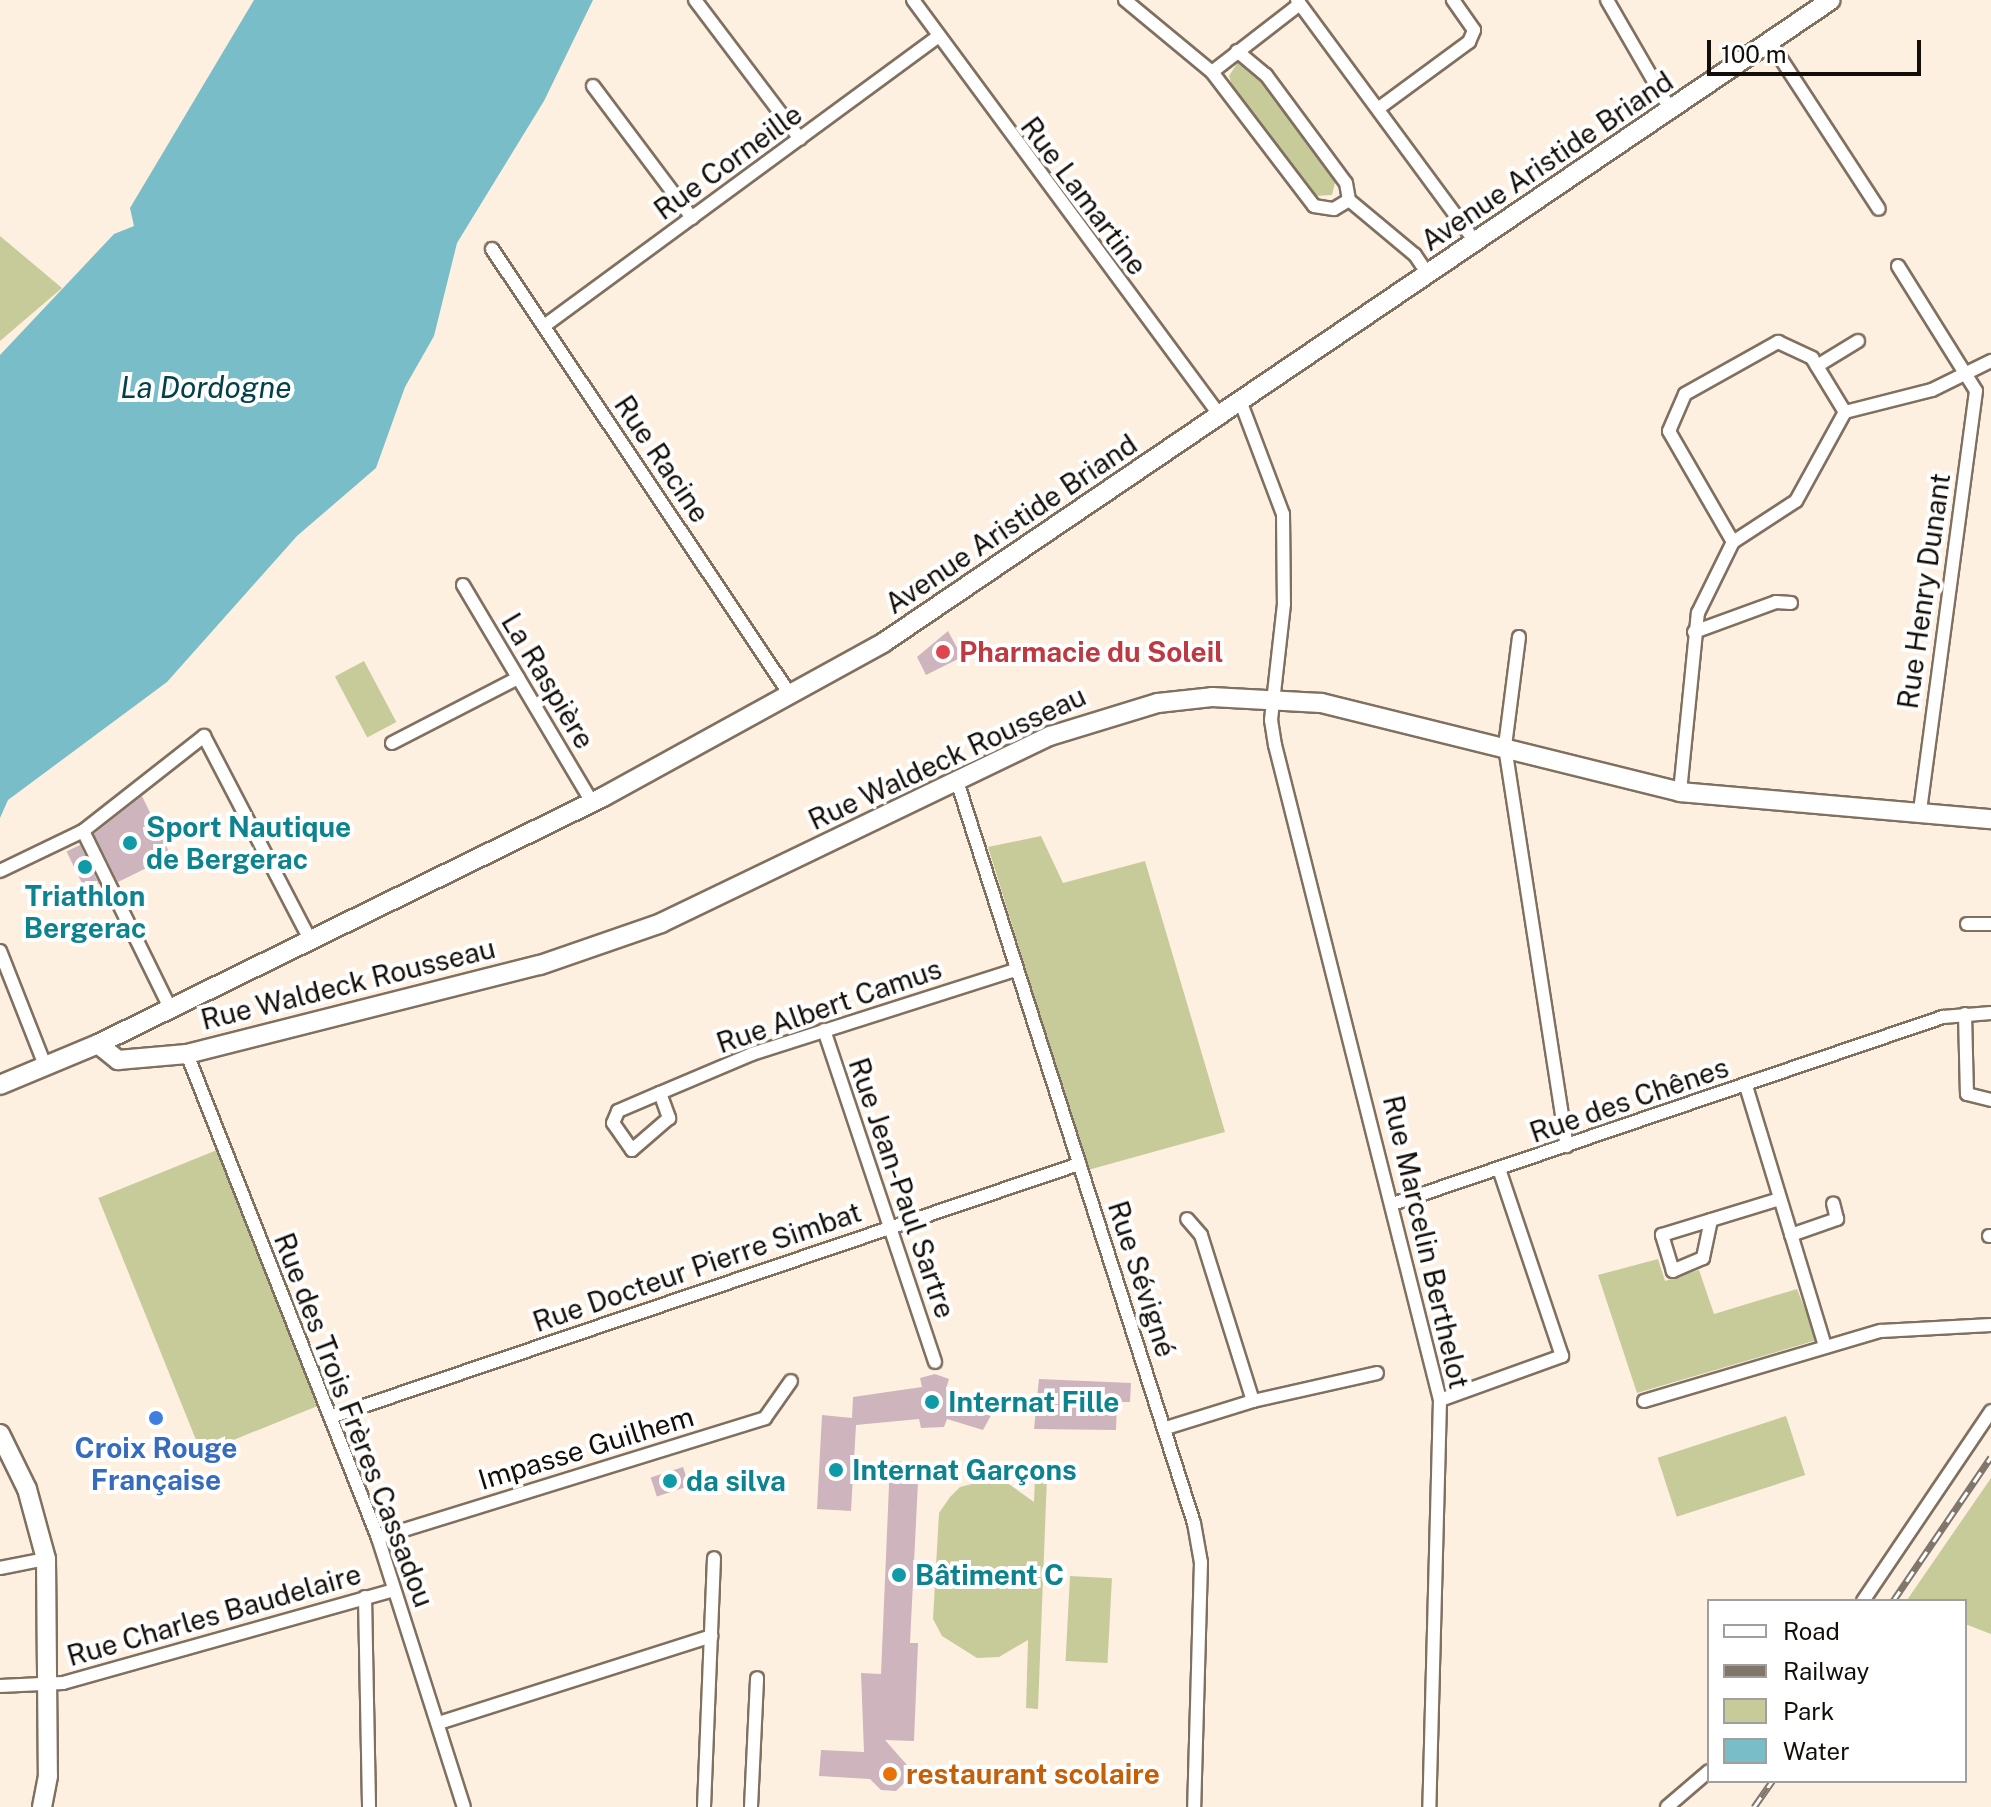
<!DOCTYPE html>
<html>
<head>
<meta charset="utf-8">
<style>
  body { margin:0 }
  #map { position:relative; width:1991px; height:1807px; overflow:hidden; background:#fef0e1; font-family:"Public Sans",sans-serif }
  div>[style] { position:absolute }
  .green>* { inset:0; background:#c7cb99; transform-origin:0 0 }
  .water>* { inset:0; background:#79bdc8 }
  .building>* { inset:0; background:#cdb4bd; transform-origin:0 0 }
  .roads { filter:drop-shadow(2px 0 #807060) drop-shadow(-2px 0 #807060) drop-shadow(0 2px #807060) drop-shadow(0 -2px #807060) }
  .street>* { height:12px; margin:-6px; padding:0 6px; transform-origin:6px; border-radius:6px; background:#fff }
  .secondary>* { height:18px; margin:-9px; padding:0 9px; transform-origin:9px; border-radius:9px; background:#fff }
  .rail>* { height:7px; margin-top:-3.5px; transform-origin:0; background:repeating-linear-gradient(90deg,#fff 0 12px,#80766c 0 24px); box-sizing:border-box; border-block:2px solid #80766c }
  .dots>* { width:22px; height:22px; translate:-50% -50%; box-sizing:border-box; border:4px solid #fff; border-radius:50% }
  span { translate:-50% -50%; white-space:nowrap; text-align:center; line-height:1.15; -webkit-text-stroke:8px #fff; paint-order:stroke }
  .street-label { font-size:28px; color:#140e08 }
  .health-label { font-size:28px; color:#be3a42; font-weight:700 }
  .left { translate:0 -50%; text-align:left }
  .culture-label { font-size:28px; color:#0d838f; font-weight:700 }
  .shop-label { font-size:28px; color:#366cbe; font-weight:700 }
  .food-label { font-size:28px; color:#c56008; font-weight:700 }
  .water-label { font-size:30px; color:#00414a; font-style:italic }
  .legend { position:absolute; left:1707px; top:1599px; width:260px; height:184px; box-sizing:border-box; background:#fff; border:2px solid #a19f9c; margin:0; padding:10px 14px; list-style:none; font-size:24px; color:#140e08 }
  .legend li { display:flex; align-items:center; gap:16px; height:40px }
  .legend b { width:40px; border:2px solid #a19f9c }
  .scale { position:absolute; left:1707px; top:40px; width:214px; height:36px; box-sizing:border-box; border:4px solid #140e08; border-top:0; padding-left:10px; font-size:24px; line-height:28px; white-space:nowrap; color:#140e08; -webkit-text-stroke:6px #fff; paint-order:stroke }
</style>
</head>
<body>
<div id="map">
  <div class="green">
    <div style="clip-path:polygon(1238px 62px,1249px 64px,1336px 179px,1332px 195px,1315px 196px,1233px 88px,1229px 76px)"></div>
    <div style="clip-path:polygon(0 236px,62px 288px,0 341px)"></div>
    <div style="left:364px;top:661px;width:69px;height:33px;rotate:62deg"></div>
    <div style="clip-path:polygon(1041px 836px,1063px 883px,1145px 861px,1225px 1132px,1088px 1170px,988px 847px)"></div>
    <div style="left:217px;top:1150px;width:275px;height:128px;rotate:68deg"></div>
    <div style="clip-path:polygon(1658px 1259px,1665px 1281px,1699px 1270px,1714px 1314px,1797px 1289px,1817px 1340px,1637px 1393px,1598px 1275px)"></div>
    <div style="left:1786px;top:1416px;width:62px;height:135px;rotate:72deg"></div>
    <div style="clip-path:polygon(1035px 1476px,1047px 1477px,1038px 1709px,1026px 1708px,1028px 1640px,999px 1657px,977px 1658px,942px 1636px,933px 1619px,939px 1513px,950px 1497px,960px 1487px,999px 1477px,1034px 1502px)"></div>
    <div style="clip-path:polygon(1991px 1478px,1991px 1634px,1965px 1624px,1965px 1601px,1907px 1600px)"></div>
    <div style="left:1070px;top:1576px;width:42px;height:85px;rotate:3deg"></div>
  </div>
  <div class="water">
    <div style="clip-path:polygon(254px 0,593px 0,544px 101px,457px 243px,434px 336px,405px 387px,376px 468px,297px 536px,167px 682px,8px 800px,0 818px,0 355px,114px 234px,134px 226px,130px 208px)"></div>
  </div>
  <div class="building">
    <div style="clip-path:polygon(948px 631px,962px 657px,926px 675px,917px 657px)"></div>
    <div style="clip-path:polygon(142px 796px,171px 856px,118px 882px,94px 834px)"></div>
    <div style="left:80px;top:845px;width:43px;height:15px;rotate:64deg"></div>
    <div style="clip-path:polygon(935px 1374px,949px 1379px,946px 1389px,991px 1403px,995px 1408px,983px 1430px,947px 1419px,944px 1427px,921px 1428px,919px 1419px,856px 1425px,851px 1511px,817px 1509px,822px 1415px,852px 1418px,853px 1397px,922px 1387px,920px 1378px)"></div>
    <div style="clip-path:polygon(1039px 1379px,1131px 1383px,1130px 1402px,1117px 1402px,1116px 1430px,1034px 1429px)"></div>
    <div style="clip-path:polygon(890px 1461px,919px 1462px,910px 1643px,918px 1643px,914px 1741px,885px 1740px,907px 1765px,907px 1780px,896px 1791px,881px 1790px,870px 1779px,819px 1776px,821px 1750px,864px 1752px,861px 1673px,881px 1674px)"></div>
    <div style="left:683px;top:1467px;width:20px;height:34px;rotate:72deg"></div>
  </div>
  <div class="roads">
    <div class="street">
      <div style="left:695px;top:0;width:174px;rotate:52.9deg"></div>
      <div style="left:913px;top:0;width:518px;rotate:53.55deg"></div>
      <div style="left:1125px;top:0;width:113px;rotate:39.6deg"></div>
      <div style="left:1212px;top:72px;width:111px;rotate:-37.7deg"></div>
      <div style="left:1297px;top:0;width:303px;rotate:53.6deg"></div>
      <div style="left:1607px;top:0;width:128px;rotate:60deg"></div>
      <div style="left:1770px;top:42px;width:199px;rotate:56.9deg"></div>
      <div style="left:1237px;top:51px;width:38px;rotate:40deg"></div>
      <div style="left:1266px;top:75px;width:134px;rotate:53.5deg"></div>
      <div style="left:1346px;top:183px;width:17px;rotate:80deg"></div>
      <div style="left:1212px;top:72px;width:168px;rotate:52.7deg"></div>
      <div style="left:1314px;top:206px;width:20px;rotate:9deg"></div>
      <div style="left:1334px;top:209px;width:17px;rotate:-31deg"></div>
      <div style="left:1349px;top:200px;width:86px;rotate:39.8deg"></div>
      <div style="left:1415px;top:255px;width:25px;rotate:56deg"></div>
      <div style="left:593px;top:86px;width:165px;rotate:53.1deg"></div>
      <div style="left:1379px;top:108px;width:112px;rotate:-36.3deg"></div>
      <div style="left:1469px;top:42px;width:13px;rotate:-67deg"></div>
      <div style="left:1474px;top:30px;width:37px;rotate:-125deg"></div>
      <div style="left:492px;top:249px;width:538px;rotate:56.22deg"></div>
      <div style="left:1898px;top:266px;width:147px;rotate:58deg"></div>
      <div style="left:1976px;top:391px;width:426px;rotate:97.6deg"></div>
      <div style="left:544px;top:326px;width:490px;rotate:-36.3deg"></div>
      <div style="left:1817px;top:366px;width:48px;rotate:-31.4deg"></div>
      <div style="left:1241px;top:403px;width:119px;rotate:69.3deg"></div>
      <div style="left:1283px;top:514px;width:90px;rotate:89.4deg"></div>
      <div style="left:1284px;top:604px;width:117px;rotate:96.4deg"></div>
      <div style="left:1271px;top:720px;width:25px;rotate:81deg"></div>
      <div style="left:1275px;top:745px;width:675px;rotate:75.86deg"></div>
      <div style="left:1440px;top:1400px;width:407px;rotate:91.5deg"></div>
      <div style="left:1733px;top:542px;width:128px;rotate:-120deg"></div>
      <div style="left:1669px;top:431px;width:40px;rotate:-66.6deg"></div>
      <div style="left:1685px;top:394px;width:107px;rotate:-29.2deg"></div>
      <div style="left:1778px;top:342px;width:38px;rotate:25deg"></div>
      <div style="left:1812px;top:358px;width:63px;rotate:58.6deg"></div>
      <div style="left:463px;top:585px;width:252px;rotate:59.3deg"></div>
      <div style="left:1694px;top:632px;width:87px;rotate:-20.1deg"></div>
      <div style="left:1776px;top:602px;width:15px;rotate:4deg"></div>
      <div style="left:1519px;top:637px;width:111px;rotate:97.3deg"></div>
      <div style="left:1505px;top:747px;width:404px;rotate:81.2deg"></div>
      <div style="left:392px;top:743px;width:142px;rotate:-27.3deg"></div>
      <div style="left:957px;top:781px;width:779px;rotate:72.29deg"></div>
      <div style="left:1194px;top:1523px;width:40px;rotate:80deg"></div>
      <div style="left:1201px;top:1562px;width:245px;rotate:91.6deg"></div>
      <div style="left:1680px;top:792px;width:180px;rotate:-84.3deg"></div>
      <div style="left:1698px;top:613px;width:79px;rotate:-63.8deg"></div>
      <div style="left:1733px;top:542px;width:75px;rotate:-33.1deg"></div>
      <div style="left:1796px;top:501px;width:102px;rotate:-61.2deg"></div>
      <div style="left:1845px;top:412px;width:90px;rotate:-14.2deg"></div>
      <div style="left:1932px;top:390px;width:66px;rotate:-26.2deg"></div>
      <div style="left:83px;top:831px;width:197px;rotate:63.8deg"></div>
      <div style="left:0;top:871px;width:92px;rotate:-25.7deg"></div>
      <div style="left:83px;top:831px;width:154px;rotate:-38.1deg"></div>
      <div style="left:204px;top:736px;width:230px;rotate:62.5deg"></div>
      <div style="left:1967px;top:924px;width:24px"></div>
      <div style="left:0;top:951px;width:123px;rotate:68.5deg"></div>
      <div style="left:1965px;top:1014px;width:80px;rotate:88.6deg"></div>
      <div style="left:1967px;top:1094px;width:25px;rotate:14deg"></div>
      <div style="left:824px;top:1030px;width:350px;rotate:71.5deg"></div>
      <div style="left:187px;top:1054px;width:520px;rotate:68.46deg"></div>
      <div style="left:378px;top:1538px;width:282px;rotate:72.3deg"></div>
      <div style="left:1746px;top:1086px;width:272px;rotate:73.1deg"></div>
      <div style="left:660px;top:1093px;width:27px;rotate:70deg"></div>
      <div style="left:669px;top:1118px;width:49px;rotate:139.1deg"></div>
      <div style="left:632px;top:1150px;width:33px;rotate:-125deg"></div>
      <div style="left:613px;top:1123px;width:13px;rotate:-67deg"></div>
      <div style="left:618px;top:1111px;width:46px;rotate:-23.2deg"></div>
      <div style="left:660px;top:1093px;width:100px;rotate:-23deg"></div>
      <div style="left:752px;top:1054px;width:276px;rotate:-17.7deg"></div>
      <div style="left:1393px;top:1204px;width:581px;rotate:-18.78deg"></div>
      <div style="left:1943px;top:1017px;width:48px;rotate:-4.8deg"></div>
      <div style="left:1711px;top:1220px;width:39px;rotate:102deg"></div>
      <div style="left:1703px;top:1258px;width:33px;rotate:157deg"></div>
      <div style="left:1673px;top:1271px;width:38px;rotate:-107deg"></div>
      <div style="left:1662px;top:1235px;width:123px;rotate:-17deg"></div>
      <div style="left:1791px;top:1235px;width:49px;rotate:-19.2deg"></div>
      <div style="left:1837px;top:1219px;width:16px;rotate:-104deg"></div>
      <div style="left:1989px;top:1236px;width:2px"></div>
      <div style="left:1440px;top:1400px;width:130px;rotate:-19.8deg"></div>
      <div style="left:1562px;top:1356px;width:197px;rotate:-108.6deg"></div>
      <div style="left:1253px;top:1401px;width:127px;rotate:-12.7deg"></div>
      <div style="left:1644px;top:1401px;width:247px;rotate:-16.5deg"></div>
      <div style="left:1881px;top:1331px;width:110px;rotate:-3.1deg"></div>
      <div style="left:331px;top:1417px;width:790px;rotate:-18.69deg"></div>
      <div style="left:1166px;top:1428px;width:91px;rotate:-17.2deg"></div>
      <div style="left:1253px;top:1401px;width:174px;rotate:-107.4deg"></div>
      <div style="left:1201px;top:1235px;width:21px;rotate:-131deg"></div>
      <div style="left:378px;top:1538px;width:405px;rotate:-17.2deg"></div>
      <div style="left:765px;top:1418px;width:45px;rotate:-54.9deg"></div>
      <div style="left:0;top:1568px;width:47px;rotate:-11.1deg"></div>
      <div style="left:365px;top:1597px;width:210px;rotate:88.9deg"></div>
      <div style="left:1863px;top:1601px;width:229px;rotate:-56deg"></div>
      <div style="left:0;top:1686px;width:63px;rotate:-2.7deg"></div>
      <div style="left:63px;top:1683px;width:344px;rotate:-15.7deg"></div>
      <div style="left:439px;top:1723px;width:286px;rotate:-17.7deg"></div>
      <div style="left:704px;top:1807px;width:249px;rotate:-87.7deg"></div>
      <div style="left:751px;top:1807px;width:129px;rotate:-87.3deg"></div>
      <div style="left:1667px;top:1807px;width:55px;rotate:-40.6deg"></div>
    </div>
    <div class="secondary">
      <div style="left:98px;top:1044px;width:26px;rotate:39deg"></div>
      <div style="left:118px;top:1060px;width:69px;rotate:-5deg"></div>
      <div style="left:187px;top:1054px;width:364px;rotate:-14.2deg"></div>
      <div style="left:540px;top:965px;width:128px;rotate:-19.1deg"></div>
      <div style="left:661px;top:923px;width:432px;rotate:-25.7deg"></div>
      <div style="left:1050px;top:736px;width:113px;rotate:-17deg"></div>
      <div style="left:1158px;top:703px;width:54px;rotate:-6.3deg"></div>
      <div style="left:1212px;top:697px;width:109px;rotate:3.2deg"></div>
      <div style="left:1321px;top:703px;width:370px;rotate:13.9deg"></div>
      <div style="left:1680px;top:792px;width:312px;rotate:5deg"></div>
      <div style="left:0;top:1085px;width:106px;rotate:-22.7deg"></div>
      <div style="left:98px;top:1044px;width:562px;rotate:-26.06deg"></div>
      <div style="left:603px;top:797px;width:320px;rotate:-28.8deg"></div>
      <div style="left:883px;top:643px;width:1145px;rotate:-34.15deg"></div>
      <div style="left:0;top:1434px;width:61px;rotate:63.9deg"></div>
      <div style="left:27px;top:1489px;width:73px;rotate:74.8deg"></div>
      <div style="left:46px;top:1559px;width:217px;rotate:89.5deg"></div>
      <div style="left:48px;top:1776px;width:32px;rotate:101deg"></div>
    </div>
  </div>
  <div class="rail">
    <div style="left:1893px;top:1601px;width:174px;rotate:-55.8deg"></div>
    <div style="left:1754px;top:1807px;width:32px;rotate:-55deg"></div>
  </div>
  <div class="dots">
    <div style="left:943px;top:652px;background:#e0444e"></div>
    <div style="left:130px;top:843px;background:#0f9aa8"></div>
    <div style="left:85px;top:867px;background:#0f9aa8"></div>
    <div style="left:932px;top:1402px;background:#0f9aa8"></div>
    <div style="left:156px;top:1418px;background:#3f7fe0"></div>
    <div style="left:836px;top:1470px;background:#0f9aa8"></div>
    <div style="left:670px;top:1481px;background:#0f9aa8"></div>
    <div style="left:899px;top:1575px;background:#0f9aa8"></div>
    <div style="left:890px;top:1774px;background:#e8710a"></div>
  </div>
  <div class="street-label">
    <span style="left:1547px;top:161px;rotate:-34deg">Avenue Aristide Briand</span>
    <span style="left:728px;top:162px;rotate:-36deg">Rue Corneille</span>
    <span style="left:1084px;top:196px;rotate:53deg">Rue Lamartine</span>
    <span style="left:662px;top:459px;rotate:56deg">Rue Racine</span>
    <span style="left:1011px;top:524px;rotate:-34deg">Avenue Aristide Briand</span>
    <span style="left:1924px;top:591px;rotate:-82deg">Rue Henry Dunant</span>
    <span style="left:548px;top:681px;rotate:59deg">La Raspière</span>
    <span style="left:947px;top:758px;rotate:-25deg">Rue Waldeck Rousseau</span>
    <span style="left:348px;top:984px;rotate:-14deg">Rue Waldeck Rousseau</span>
    <span style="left:829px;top:1006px;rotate:-19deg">Rue Albert Camus</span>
    <span style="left:1629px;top:1100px;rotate:-19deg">Rue des Chênes</span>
    <span style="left:902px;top:1188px;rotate:71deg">Rue Jean-Paul Sartre</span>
    <span style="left:1426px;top:1242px;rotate:77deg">Rue Marcelin Berthelot</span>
    <span style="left:697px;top:1267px;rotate:-19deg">Rue Docteur Pierre Simbat</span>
    <span style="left:1142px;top:1279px;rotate:72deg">Rue Sévigné</span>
    <span style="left:354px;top:1420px;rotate:69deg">Rue des Trois Frères Cassadou</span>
    <span style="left:586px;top:1448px;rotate:-17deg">Impasse Guilhem</span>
    <span style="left:214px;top:1615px;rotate:-16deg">Rue Charles Baudelaire</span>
  </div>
  <div class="health-label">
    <span class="left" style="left:959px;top:652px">Pharmacie du Soleil</span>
  </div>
  <div class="culture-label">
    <span class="left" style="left:146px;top:843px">Sport Nautique<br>de Bergerac</span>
    <span style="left:85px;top:912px">Triathlon<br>Bergerac</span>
    <span class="left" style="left:948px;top:1402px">Internat Fille</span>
    <span class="left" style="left:852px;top:1470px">Internat Garçons</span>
    <span class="left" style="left:686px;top:1481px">da silva</span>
    <span class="left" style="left:915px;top:1575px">Bâtiment C</span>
  </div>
  <div class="shop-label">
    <span style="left:156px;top:1464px">Croix Rouge<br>Française</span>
  </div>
  <div class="food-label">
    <span class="left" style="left:906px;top:1774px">restaurant scolaire</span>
  </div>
  <div class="water-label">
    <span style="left:206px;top:387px">La Dordogne</span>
  </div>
  <ul class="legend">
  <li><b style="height:10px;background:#fff"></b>Road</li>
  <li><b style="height:10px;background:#80766c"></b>Railway</li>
  <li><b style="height:22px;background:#c7cb99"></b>Park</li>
  <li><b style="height:22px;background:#79bdc8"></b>Water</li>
  </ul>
  <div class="scale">100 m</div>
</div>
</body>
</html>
